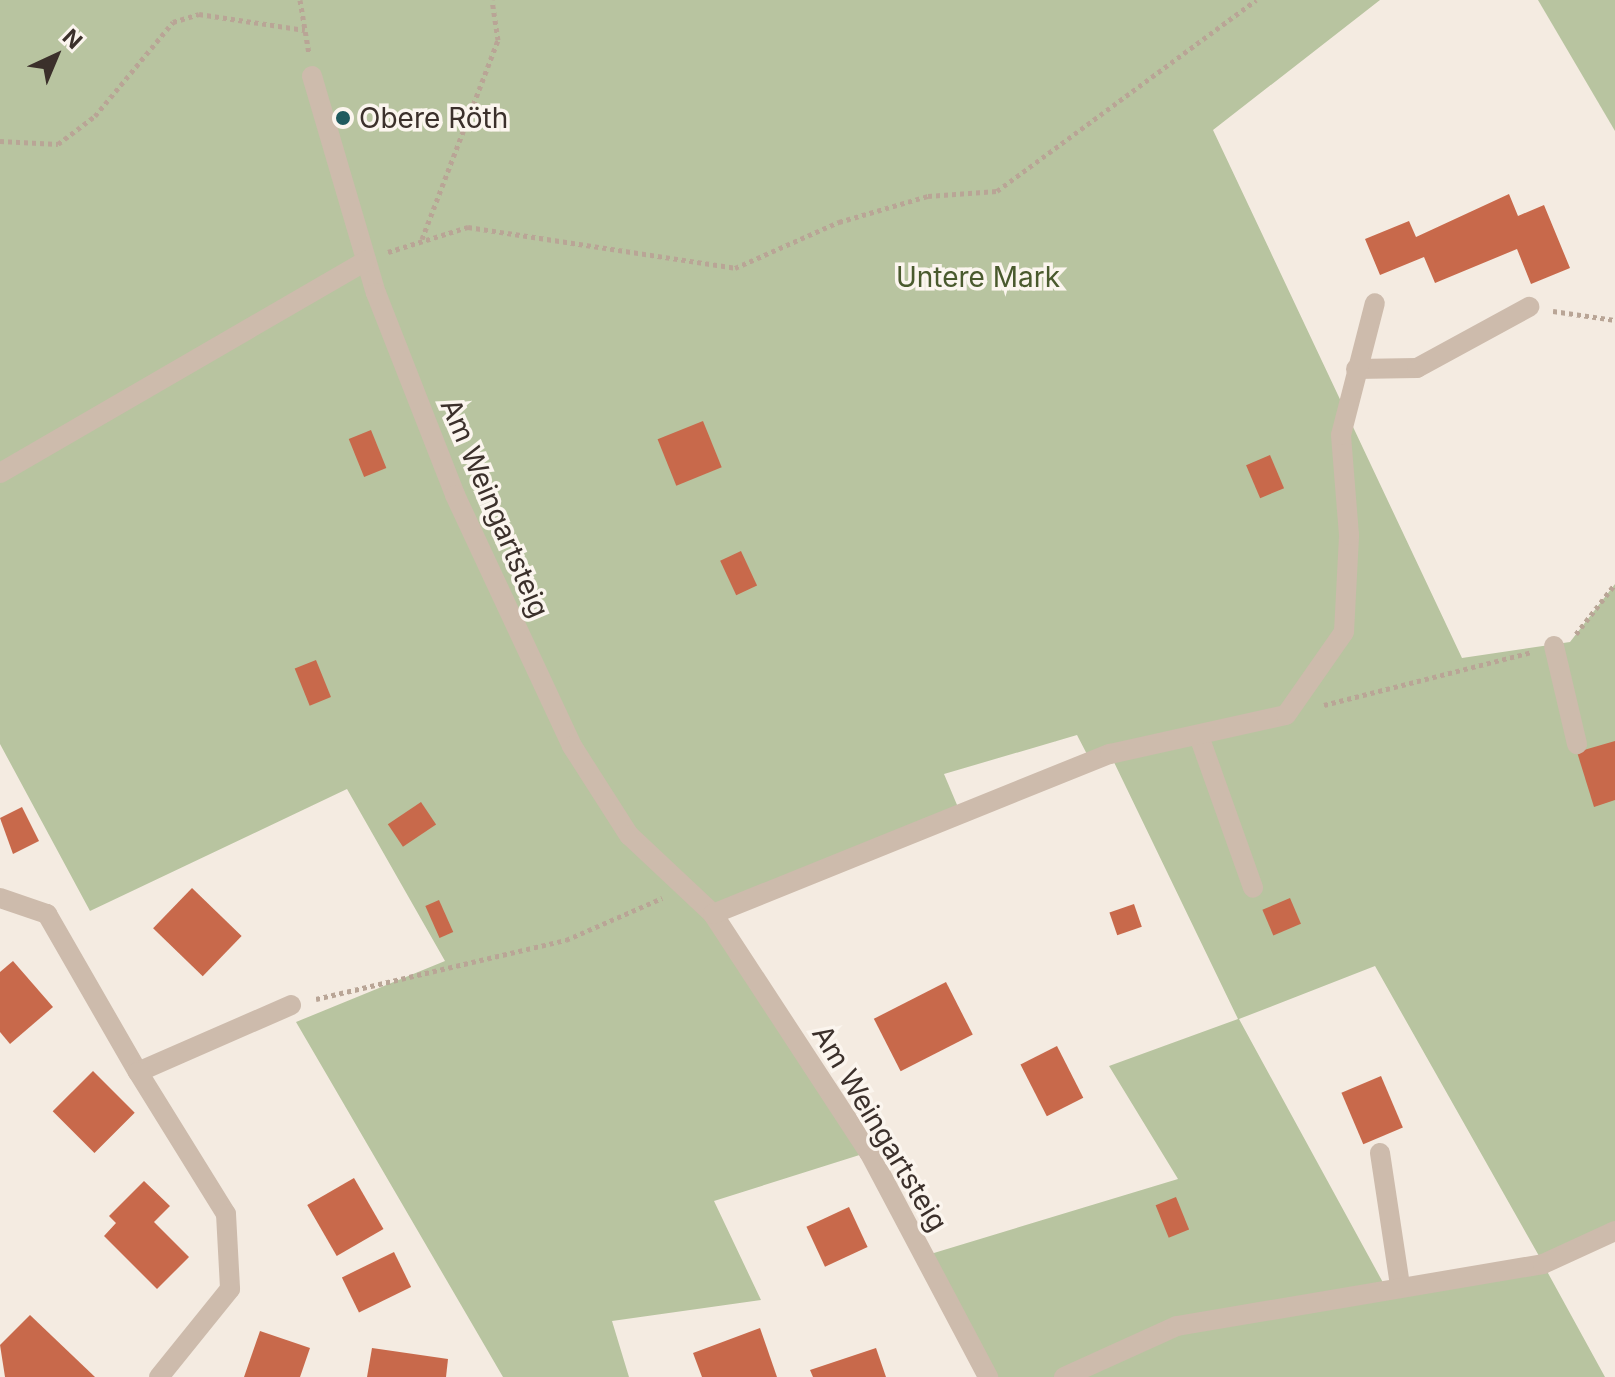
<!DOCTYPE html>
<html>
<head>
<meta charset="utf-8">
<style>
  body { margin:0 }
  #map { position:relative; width:1615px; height:1377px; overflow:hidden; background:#f4ebe1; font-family:Inter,sans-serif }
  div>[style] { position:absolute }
  .green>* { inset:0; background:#b8c4a0 }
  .building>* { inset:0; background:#c8694b; transform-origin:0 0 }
  .path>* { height:5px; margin-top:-2.5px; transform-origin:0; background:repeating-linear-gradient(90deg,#b9a596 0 4px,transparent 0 8px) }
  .minor>* { height:20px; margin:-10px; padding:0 10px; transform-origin:10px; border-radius:10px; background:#cdbbac }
  .dots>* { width:22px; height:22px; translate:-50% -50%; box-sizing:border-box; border:4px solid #fbf5ee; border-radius:50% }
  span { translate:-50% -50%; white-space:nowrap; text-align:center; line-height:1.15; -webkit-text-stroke:7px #fbf5ee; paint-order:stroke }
  .poi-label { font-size:28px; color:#3b302b }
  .left { translate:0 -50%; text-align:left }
  .park-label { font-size:28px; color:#4a5a2e }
  .street-label { font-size:28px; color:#3b302b }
  .north { position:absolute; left:16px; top:16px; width:80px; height:80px; -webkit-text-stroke:6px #fbf5ee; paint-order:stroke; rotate:44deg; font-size:22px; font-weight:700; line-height:32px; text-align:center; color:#3b302b }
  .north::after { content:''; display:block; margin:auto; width:28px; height:36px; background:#3b302b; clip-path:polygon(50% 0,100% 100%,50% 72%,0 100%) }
</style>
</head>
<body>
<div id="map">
  <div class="green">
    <div style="clip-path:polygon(evenodd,0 0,1380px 0,1213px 130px,1462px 658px,1570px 642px,1615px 584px,1615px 1231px,1543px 1264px,1605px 1377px,988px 1377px,924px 1256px,1178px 1179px,1109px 1066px,1238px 1019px,1111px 756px,1091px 762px,1077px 735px,944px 774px,960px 812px,714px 914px,869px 1152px,714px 1201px,761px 1300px,612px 1321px,629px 1377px,503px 1377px,296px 1022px,445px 961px,347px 789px,90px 911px,0 744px,0 0,1375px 966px,1543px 1263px,1386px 1288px,1239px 1019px,1375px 966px)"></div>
    <div style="clip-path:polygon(1538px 0,1615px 0,1615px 131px)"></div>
  </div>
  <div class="building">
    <div style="clip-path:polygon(1509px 194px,1518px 216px,1544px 205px,1570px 268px,1531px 284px,1517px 249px,1435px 283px,1424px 257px,1380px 275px,1365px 239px,1409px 221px,1416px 237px)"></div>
    <div style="left:703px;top:421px;width:50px;height:49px;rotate:68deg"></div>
    <div style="left:371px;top:430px;width:41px;height:24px;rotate:68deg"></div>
    <div style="left:1270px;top:455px;width:36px;height:26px;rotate:67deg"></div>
    <div style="left:741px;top:551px;width:38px;height:23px;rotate:65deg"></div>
    <div style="left:316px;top:660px;width:40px;height:23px;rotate:68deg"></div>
    <div style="clip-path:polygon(1615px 741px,1615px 800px,1594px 807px,1577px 752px)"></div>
    <div style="left:421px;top:802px;width:27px;height:40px;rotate:56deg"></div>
    <div style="clip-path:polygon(22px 807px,39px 841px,13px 854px,0 818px)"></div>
    <div style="left:192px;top:888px;width:69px;height:56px;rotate:44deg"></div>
    <div style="left:1290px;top:898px;width:28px;height:30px;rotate:67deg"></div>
    <div style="left:439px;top:900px;width:35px;height:15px;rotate:66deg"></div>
    <div style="left:1134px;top:904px;width:24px;height:26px;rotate:71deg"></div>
    <div style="clip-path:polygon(13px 961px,53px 1007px,10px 1044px,0 1032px,0 972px)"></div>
    <div style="left:946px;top:982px;width:59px;height:81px;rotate:63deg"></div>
    <div style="left:1057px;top:1046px;width:58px;height:41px;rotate:63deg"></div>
    <div style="left:93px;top:1071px;width:59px;height:57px;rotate:45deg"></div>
    <div style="left:1381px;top:1076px;width:56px;height:43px;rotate:67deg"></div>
    <div style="left:354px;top:1178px;width:59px;height:54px;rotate:60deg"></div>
    <div style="clip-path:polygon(144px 1181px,170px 1206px,154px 1222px,189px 1257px,157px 1289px,104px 1236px,116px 1223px,109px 1216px)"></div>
    <div style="left:1176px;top:1197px;width:35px;height:22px;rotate:68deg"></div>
    <div style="left:849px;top:1207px;width:44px;height:47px;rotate:65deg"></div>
    <div style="left:394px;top:1252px;width:39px;height:58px;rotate:64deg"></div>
    <div style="clip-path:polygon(30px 1315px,95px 1377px,5px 1377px,0 1345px)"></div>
    <div style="clip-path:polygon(760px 1328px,777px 1377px,702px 1377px,693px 1353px)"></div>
    <div style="clip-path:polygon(260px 1331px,310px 1348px,300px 1377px,244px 1377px)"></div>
    <div style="clip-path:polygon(372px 1348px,448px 1359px,446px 1377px,367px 1377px)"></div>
    <div style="clip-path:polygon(876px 1348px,886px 1377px,813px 1377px,810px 1370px)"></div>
  </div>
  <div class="path">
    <div style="left:300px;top:0;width:55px;rotate:80.5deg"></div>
    <div style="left:0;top:141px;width:58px;rotate:3deg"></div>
    <div style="left:58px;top:144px;width:46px;rotate:-37.1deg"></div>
    <div style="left:95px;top:116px;width:122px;rotate:-50.3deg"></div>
    <div style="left:173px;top:22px;width:27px;rotate:-17deg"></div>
    <div style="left:199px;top:14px;width:107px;rotate:8.6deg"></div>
    <div style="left:422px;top:239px;width:213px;rotate:-69.1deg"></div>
    <div style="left:498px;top:40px;width:40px;rotate:-98.5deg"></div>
    <div style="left:388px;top:252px;width:84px;rotate:-17.4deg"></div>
    <div style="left:468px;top:227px;width:270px;rotate:8.7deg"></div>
    <div style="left:735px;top:268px;width:114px;rotate:-23.9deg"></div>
    <div style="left:839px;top:222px;width:93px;rotate:-16.3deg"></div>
    <div style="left:928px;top:196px;width:69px;rotate:-4.1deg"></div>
    <div style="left:997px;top:191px;width:322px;rotate:-36.4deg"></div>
    <div style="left:1553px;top:311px;width:63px;rotate:8.3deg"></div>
    <div style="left:1576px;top:634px;width:63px;rotate:-52deg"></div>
    <div style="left:1324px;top:705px;width:215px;rotate:-14.3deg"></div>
    <div style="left:316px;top:999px;width:257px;rotate:-13.3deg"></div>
    <div style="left:566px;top:940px;width:105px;rotate:-23.6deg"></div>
  </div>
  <div class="minor">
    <div style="left:312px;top:76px;width:226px;rotate:73.6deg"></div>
    <div style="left:376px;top:293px;width:217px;rotate:68.6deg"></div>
    <div style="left:455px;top:495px;width:277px;rotate:65deg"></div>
    <div style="left:572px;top:746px;width:106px;rotate:57.4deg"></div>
    <div style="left:629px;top:835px;width:115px;rotate:43.2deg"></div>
    <div style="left:713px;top:914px;width:285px;rotate:56.8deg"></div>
    <div style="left:869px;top:1152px;width:255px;rotate:62.1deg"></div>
    <div style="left:1356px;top:369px;width:61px;rotate:-0.9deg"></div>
    <div style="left:1417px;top:368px;width:128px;rotate:-28.6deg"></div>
    <div style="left:0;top:473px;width:423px;rotate:-30.1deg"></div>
    <div style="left:1554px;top:646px;width:101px;rotate:76.8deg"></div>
    <div style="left:1199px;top:736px;width:161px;rotate:70.4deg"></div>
    <div style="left:0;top:898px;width:50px;rotate:18.8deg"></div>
    <div style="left:47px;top:914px;width:182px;rotate:60.1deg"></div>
    <div style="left:138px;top:1072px;width:167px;rotate:-23.6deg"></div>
    <div style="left:713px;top:914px;width:428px;rotate:-22deg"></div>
    <div style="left:1110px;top:754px;width:180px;rotate:-12.5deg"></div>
    <div style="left:1286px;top:715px;width:101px;rotate:-55.1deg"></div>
    <div style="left:1344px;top:632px;width:97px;rotate:-87deg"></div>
    <div style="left:1349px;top:535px;width:100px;rotate:-94.6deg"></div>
    <div style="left:1341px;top:435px;width:136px;rotate:-75.6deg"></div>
    <div style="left:138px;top:1072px;width:167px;rotate:58.2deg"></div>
    <div style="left:226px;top:1214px;width:75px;rotate:86.9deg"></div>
    <div style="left:230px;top:1289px;width:113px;rotate:128.9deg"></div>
    <div style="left:1380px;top:1153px;width:134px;rotate:81.4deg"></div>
    <div style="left:1064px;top:1377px;width:124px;rotate:-24.3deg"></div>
    <div style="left:1177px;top:1326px;width:371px;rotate:-9.6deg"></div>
    <div style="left:1543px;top:1264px;width:79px;rotate:-24.6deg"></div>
  </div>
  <div class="dots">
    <div style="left:343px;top:118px;background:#1f5a5e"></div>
  </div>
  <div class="poi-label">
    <span class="left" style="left:359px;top:118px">Obere Röth</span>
  </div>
  <div class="park-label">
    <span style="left:978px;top:277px">Untere Mark</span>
  </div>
  <div class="street-label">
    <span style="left:495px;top:508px;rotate:67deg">Am Weingartsteig</span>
    <span style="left:880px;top:1128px;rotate:59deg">Am Weingartsteig</span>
  </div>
  <div class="north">N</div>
</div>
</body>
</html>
